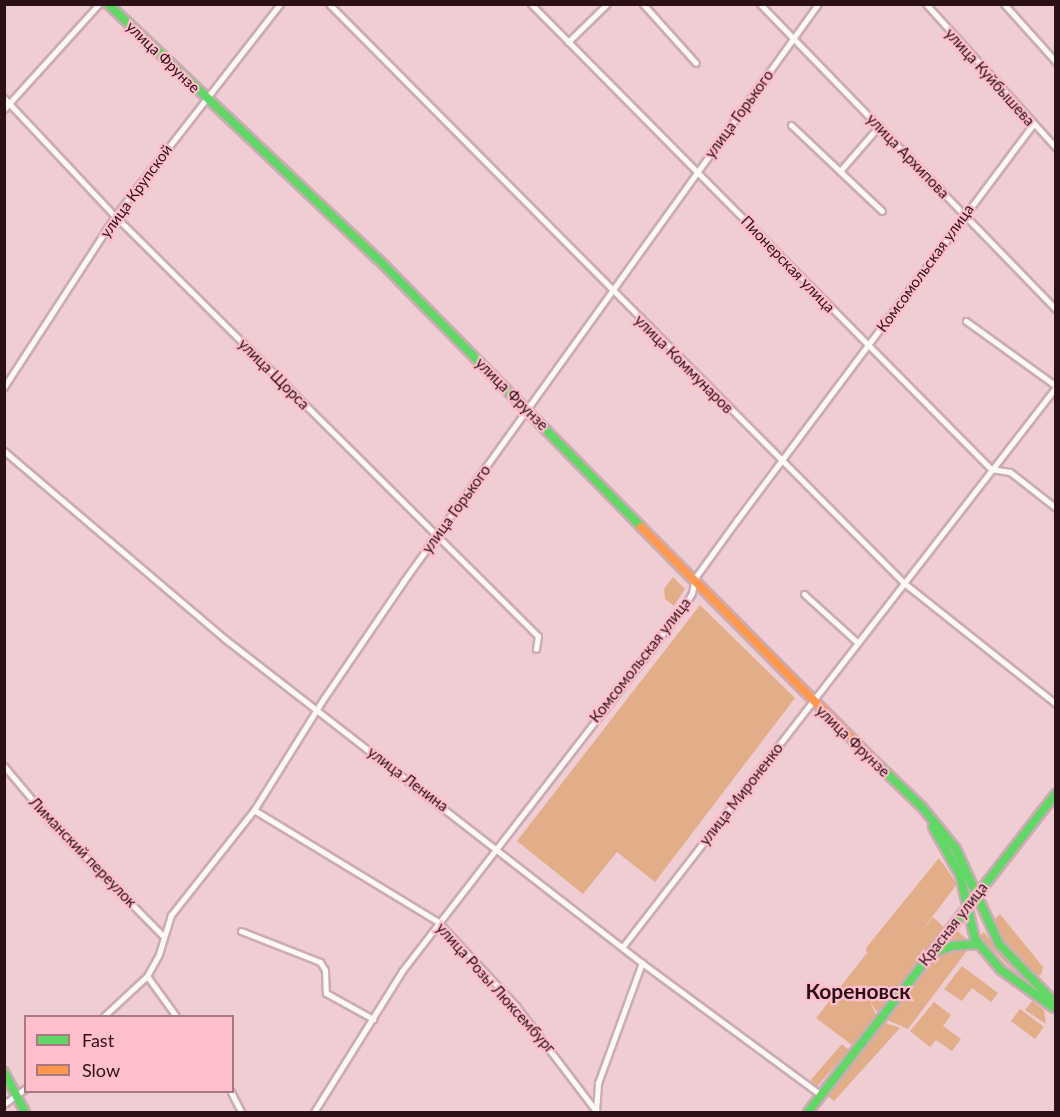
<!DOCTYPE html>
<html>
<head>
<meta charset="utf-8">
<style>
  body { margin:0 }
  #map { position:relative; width:1060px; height:1117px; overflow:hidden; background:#efcdd3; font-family:Lato,sans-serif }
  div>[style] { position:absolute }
  .green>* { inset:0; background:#e2ae8a; transform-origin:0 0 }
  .roads { filter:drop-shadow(2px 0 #caacb2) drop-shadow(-2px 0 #caacb2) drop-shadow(0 2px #caacb2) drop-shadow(0 -2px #caacb2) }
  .street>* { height:5px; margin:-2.5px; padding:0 2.5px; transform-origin:2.5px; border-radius:2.5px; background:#fdf8f8 }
  .fast>* { height:8px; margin:-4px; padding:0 4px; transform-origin:4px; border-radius:4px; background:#63d668 }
  .slow>* { height:8px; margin:-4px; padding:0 4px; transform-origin:4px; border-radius:4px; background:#ff974d }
  span { translate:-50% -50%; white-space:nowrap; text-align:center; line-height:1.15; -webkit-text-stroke:4.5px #febecb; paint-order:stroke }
  .street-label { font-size:15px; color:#2c1017 }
  .district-label { font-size:21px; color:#2c1017; font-weight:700 }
  .frame { position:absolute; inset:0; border:6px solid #2c1017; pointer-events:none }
  .legend { position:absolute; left:24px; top:1015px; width:210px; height:78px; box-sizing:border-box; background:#febecb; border:2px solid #aa7883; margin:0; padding:8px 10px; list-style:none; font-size:18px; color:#2c1017 }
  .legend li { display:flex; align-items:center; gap:12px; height:30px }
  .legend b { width:30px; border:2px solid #aa7883 }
</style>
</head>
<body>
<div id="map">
  <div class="green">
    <div style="clip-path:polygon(673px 577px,685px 589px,674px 606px,665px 599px,664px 589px)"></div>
    <div style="clip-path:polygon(700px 605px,795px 698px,655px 882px,617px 852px,583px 894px,517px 841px)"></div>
    <div style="clip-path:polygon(939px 858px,957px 884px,917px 937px,933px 917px,950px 933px,954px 928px,972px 944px,908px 1029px,881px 1017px,870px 1002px,876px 1015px,852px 1045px,816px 1018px,867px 953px,866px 948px)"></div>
    <div style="clip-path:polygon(1000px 914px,1043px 967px,1041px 975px,1033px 976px,1001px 938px,993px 921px)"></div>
    <div style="clip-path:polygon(984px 932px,1018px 976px,980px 936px)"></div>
    <div style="clip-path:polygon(962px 966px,998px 993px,991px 1002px,972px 988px,962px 1001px,944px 989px)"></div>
    <div style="clip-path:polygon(1032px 1001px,1044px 1010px,1046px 1024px,1025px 1010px)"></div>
    <div style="clip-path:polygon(934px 1002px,951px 1015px,943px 1026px,961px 1039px,952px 1051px,936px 1040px,930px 1047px,910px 1031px)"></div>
    <div style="left:1020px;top:1009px;width:30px;height:15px;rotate:37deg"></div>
    <div style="clip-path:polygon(883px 1022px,900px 1028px,834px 1101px,826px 1095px)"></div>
    <div style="left:842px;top:1044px;width:9px;height:48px;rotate:41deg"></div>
  </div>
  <div class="roads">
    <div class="street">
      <div style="left:329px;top:4px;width:816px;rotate:45.2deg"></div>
      <div style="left:904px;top:583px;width:194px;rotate:38.5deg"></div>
      <div style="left:531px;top:4px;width:654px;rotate:45.31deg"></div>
      <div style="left:991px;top:469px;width:19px;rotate:9deg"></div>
      <div style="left:1010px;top:472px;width:58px;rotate:38deg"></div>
      <div style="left:643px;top:4px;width:79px;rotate:48.1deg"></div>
      <div style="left:760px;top:4px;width:425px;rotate:45.9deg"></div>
      <div style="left:926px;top:4px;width:194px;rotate:47.9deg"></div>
      <div style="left:1004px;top:4px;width:78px;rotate:48.1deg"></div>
      <div style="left:568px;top:42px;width:54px;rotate:-44.3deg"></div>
      <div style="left:4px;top:98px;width:162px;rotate:46.8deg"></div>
      <div style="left:115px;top:216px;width:596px;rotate:44.8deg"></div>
      <div style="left:538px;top:636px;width:13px;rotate:99deg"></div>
      <div style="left:4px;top:109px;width:142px;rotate:-47.9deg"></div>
      <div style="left:791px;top:125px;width:125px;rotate:43.4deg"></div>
      <div style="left:840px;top:171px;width:60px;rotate:-49.1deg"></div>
      <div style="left:966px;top:321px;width:111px;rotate:35.8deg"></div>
      <div style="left:4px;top:387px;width:204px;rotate:-57deg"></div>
      <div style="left:115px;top:216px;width:269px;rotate:-52.1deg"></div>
      <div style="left:4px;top:451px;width:290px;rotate:40.4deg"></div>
      <div style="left:225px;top:639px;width:528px;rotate:37.85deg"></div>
      <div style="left:642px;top:963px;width:222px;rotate:36.4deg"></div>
      <div style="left:804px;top:594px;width:72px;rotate:42.2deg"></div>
      <div style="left:4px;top:766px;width:75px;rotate:49.9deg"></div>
      <div style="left:52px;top:823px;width:158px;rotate:45.5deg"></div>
      <div style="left:254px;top:810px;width:215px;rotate:31.3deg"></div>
      <div style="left:438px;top:922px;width:115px;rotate:47.1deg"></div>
      <div style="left:516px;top:1006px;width:132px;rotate:52.7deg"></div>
      <div style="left:241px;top:931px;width:85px;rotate:21.4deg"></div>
      <div style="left:320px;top:962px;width:9px;rotate:58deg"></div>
      <div style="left:325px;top:970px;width:23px;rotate:88deg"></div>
      <div style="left:326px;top:993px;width:54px;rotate:29deg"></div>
      <div style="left:624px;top:945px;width:706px;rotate:-52.25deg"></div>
      <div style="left:147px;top:976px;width:49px;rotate:54.1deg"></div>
      <div style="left:104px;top:1016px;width:59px;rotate:-42.9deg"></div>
      <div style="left:147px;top:976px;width:25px;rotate:-61deg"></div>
      <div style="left:159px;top:954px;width:41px;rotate:-72.9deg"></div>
      <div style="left:171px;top:915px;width:134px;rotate:-51.7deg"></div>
      <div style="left:254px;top:810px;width:132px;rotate:-58deg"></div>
      <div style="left:324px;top:698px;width:140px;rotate:-55.7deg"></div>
      <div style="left:403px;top:582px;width:712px;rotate:-54.32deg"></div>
      <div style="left:231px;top:1092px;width:22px;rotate:63deg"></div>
      <div style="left:4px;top:1104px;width:27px;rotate:-36deg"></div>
      <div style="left:314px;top:1112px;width:166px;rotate:-58deg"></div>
      <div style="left:402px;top:971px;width:459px;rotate:-52.3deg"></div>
      <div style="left:683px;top:608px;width:17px;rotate:-59deg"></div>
      <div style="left:692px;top:593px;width:15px;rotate:-79deg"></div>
      <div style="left:695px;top:578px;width:72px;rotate:-54.1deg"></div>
      <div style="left:737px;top:520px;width:494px;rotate:-53.2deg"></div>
      <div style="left:596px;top:1112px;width:29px;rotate:-86deg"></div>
      <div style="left:598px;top:1083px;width:128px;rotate:-69.9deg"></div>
    </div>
    <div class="fast">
      <div style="left:108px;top:4px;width:370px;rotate:43.4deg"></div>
      <div style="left:377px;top:258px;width:377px;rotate:45.5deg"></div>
      <div style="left:874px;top:761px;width:66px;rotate:43.8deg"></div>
      <div style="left:922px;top:807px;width:54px;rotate:51deg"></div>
      <div style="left:956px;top:849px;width:104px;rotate:65.6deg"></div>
      <div style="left:999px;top:944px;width:83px;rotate:46.5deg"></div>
      <div style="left:933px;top:827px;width:55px;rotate:60.6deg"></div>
      <div style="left:960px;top:875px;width:66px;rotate:76.8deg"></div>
      <div style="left:975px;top:939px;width:40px;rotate:50deg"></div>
      <div style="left:1001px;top:970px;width:65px;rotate:35.6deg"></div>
      <div style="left:929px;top:954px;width:24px;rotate:-19deg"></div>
      <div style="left:952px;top:946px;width:26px;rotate:-4deg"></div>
      <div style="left:4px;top:1072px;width:45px;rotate:62.3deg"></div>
      <div style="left:808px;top:1112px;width:403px;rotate:-52.1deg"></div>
    </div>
    <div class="slow">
      <div style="left:641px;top:527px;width:330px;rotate:45.1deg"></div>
    </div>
  </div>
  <div class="street-label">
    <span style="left:163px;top:57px;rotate:44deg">улица Фрунзе</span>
    <span style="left:990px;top:77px;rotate:48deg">улица Куйбышева</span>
    <span style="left:739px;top:114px;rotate:-54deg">улица Горького</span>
    <span style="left:908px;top:156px;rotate:46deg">улица Архипова</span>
    <span style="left:136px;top:191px;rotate:-54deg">улица Крупской</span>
    <span style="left:788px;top:264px;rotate:46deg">Пионерская улица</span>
    <span style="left:925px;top:268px;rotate:-54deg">Комсомольская улица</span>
    <span style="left:684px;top:364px;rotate:45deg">улица Коммунаров</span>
    <span style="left:274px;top:374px;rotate:45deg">улица Щорса</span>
    <span style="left:512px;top:394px;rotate:45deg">улица Фрунзе</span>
    <span style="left:456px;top:509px;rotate:-54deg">улица Горького</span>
    <span style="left:640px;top:660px;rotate:-52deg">Комсомольская улица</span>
    <span style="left:853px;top:741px;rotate:44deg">улица Фрунзе</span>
    <span style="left:408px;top:779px;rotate:37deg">улица Ленина</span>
    <span style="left:741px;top:794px;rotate:-52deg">улица Мироненко</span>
    <span style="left:83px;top:852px;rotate:46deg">Лиманский переулок</span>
    <span style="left:953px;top:924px;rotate:-52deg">Красная улица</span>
    <span style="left:496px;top:988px;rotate:48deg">улица Розы Люксембург</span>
  </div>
  <div class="district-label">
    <span style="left:858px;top:991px">Кореновск</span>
  </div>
  <div class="frame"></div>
  <ul class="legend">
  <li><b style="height:8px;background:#63d668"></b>Fast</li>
  <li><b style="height:8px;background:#ff974d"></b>Slow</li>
  </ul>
</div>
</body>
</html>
